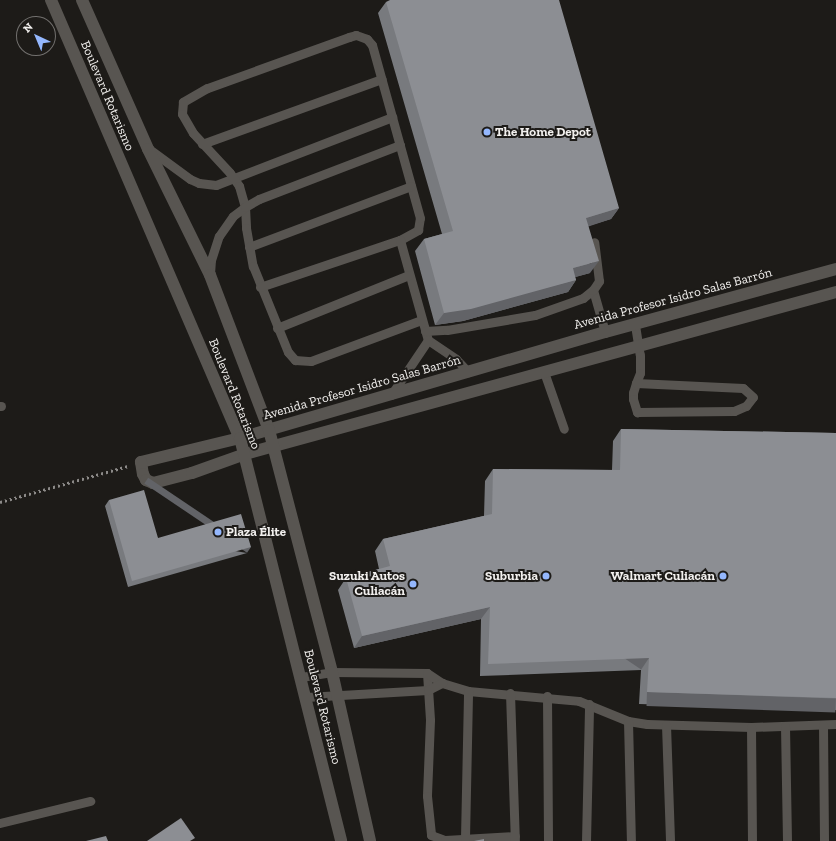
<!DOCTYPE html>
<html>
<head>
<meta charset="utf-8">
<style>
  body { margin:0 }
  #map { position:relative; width:836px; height:841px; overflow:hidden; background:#1d1b18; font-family:"Zilla Slab",serif }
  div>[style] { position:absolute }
  .path>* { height:2.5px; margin-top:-1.25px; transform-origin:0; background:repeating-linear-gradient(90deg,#8b8987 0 2px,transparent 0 5px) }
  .lane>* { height:9px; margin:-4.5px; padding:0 4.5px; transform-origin:4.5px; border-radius:4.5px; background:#585551 }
  .street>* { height:12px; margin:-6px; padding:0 6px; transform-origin:6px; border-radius:6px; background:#585551 }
  .secondary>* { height:12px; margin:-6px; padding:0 6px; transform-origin:6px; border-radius:6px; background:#585551 }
  .wall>* { inset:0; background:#787a7e }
  .shaded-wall>* { inset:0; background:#626367; transform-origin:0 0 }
  .building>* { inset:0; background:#8c8e93 }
  .dots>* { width:11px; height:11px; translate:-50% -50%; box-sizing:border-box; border:2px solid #1d1b18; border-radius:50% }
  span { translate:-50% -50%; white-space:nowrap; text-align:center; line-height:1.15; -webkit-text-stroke:4px #1d1b18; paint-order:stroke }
  .street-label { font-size:13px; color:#f2f0ee }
  .poi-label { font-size:13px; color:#f2f0ee; font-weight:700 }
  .left { translate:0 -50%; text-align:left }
  .right { translate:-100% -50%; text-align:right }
  .north { position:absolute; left:16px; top:16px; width:40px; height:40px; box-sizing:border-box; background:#1d1b18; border:1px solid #72706e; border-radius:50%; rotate:316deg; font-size:11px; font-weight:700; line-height:16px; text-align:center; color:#f2f0ee }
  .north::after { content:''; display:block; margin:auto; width:14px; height:18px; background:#94b7fd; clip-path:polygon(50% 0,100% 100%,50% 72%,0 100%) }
</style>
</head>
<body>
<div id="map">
  <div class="path">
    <div style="left:0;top:502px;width:133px;rotate:-15.7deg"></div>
  </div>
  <div class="lane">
    <div style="left:202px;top:144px;width:191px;rotate:-19.9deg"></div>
    <div style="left:149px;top:149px;width:51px;rotate:36.2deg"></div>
    <div style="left:190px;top:179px;width:10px;rotate:24deg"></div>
    <div style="left:199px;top:183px;width:17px;rotate:7deg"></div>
    <div style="left:216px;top:185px;width:189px;rotate:-21.1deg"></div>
    <div style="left:400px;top:240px;width:21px;rotate:-29deg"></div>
    <div style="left:418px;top:230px;width:12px;rotate:-81deg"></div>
    <div style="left:420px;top:218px;width:180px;rotate:-105.5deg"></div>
    <div style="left:372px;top:45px;width:8px;rotate:-130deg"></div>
    <div style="left:367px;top:39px;width:12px;rotate:-160deg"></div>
    <div style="left:356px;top:35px;width:7px;rotate:164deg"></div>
    <div style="left:349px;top:37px;width:151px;rotate:160.2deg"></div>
    <div style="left:207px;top:88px;width:28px;rotate:150deg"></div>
    <div style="left:183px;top:102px;width:12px;rotate:95deg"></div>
    <div style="left:182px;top:114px;width:22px;rotate:60deg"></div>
    <div style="left:193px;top:133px;width:54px;rotate:47.2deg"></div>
    <div style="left:230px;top:173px;width:16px;rotate:55deg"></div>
    <div style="left:239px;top:186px;width:22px;rotate:74deg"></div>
    <div style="left:245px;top:207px;width:21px;rotate:87deg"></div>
    <div style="left:246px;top:228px;width:39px;rotate:80deg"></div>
    <div style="left:253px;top:266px;width:93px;rotate:67.9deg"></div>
    <div style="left:288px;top:352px;width:11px;rotate:49deg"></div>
    <div style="left:295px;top:360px;width:16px;rotate:4deg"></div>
    <div style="left:311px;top:361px;width:117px;rotate:-20.4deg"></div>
    <div style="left:249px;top:247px;width:173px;rotate:-20.6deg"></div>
    <div style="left:210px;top:274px;width:14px;rotate:-86deg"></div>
    <div style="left:211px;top:260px;width:25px;rotate:-72deg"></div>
    <div style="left:219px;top:236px;width:24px;rotate:-55deg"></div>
    <div style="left:233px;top:216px;width:15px;rotate:-37deg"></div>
    <div style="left:245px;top:207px;width:16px;rotate:-30deg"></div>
    <div style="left:259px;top:199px;width:151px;rotate:-21deg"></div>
    <div style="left:260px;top:287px;width:148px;rotate:-18.6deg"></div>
    <div style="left:400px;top:240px;width:104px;rotate:74.4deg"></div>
    <div style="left:428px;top:340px;width:34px;rotate:34deg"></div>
    <div style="left:456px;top:359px;width:18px;rotate:47deg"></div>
    <div style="left:593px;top:290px;width:44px;rotate:74.1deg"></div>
    <div style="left:635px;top:325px;width:30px;rotate:81deg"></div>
    <div style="left:640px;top:355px;width:18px;rotate:90deg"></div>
    <div style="left:640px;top:373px;width:11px;rotate:112deg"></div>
    <div style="left:636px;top:383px;width:10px;rotate:107deg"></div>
    <div style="left:633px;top:393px;width:6px;rotate:90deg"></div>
    <div style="left:633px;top:399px;width:14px;rotate:73deg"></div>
    <div style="left:637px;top:412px;width:97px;rotate:-0.6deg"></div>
    <div style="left:734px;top:411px;width:13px;rotate:-23deg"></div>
    <div style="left:746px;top:406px;width:11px;rotate:-52deg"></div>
    <div style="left:753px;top:397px;width:13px;rotate:-138deg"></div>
    <div style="left:743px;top:388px;width:107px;rotate:-177.3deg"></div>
    <div style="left:277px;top:328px;width:142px;rotate:-21.9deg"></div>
    <div style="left:425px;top:331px;width:22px;rotate:-3deg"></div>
    <div style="left:447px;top:330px;width:89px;rotate:-9.7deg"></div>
    <div style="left:535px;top:315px;width:51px;rotate:-19.5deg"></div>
    <div style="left:583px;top:298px;width:13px;rotate:-39deg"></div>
    <div style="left:593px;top:290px;width:11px;rotate:-56deg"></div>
    <div style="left:599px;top:281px;width:39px;rotate:-97deg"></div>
    <div style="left:544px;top:372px;width:60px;rotate:70.7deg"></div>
    <div style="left:391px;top:395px;width:66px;rotate:-56.1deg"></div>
    <div style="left:0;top:406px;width:1px"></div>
    <div style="left:427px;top:673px;width:47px;rotate:86.3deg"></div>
    <div style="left:430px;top:720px;width:76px;rotate:92.3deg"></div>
    <div style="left:427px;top:796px;width:39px;rotate:84deg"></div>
    <div style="left:431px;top:835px;width:15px;rotate:20deg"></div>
    <div style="left:445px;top:840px;width:70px;rotate:-3.3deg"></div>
    <div style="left:301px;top:677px;width:31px;rotate:-9deg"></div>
    <div style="left:332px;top:672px;width:95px;rotate:0.6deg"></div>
    <div style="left:427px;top:673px;width:18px;rotate:34deg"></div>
    <div style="left:442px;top:683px;width:27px;rotate:17deg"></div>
    <div style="left:468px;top:691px;width:111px;rotate:5.1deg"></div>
    <div style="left:579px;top:701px;width:53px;rotate:22.2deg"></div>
    <div style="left:628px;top:721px;width:19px;rotate:9deg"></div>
    <div style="left:647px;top:724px;width:104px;rotate:1.7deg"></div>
    <div style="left:751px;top:727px;width:85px;rotate:-2deg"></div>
    <div style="left:510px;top:693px;width:148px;rotate:88.1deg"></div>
    <div style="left:547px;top:696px;width:145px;rotate:89.6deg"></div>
    <div style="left:306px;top:697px;width:122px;rotate:-3.3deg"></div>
    <div style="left:428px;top:690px;width:16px;rotate:-27deg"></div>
    <div style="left:628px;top:721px;width:120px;rotate:88.6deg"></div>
    <div style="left:666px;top:725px;width:116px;rotate:88deg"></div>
    <div style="left:823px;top:725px;width:116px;rotate:89.5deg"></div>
    <div style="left:785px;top:726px;width:115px;rotate:89deg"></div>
    <div style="left:751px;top:727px;width:114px;rotate:89.5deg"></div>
    <div style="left:0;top:823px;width:93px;rotate:-13.7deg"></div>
    <div style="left:465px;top:838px;width:147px;rotate:-88.8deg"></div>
    <div style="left:586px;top:841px;width:137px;rotate:-88.7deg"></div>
  </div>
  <div class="street">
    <div style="left:836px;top:269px;width:239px;rotate:164.7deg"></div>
    <div style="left:605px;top:332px;width:380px;rotate:163.8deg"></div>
    <div style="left:240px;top:438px;width:102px;rotate:166.4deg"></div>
    <div style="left:141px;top:462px;width:12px;rotate:81deg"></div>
    <div style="left:143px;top:474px;width:7px;rotate:63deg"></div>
    <div style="left:146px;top:480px;width:8px;rotate:23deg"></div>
    <div style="left:153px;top:483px;width:40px;rotate:-14.4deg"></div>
    <div style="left:192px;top:473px;width:56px;rotate:-19.7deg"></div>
    <div style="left:245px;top:454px;width:613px;rotate:-15.33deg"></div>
  </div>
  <div class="secondary">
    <div style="left:51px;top:0;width:477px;rotate:66.7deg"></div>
    <div style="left:240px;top:438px;width:415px;rotate:75.9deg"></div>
    <div style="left:82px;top:0;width:163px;rotate:66.1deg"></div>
    <div style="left:148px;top:149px;width:140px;rotate:63.8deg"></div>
    <div style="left:210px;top:275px;width:166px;rotate:69.2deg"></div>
    <div style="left:269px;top:430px;width:250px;rotate:75.4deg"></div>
    <div style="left:332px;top:672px;width:173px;rotate:77.3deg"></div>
  </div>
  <div class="wall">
    <div style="clip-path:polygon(386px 2px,619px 208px,611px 219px,588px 226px,590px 273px,575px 277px,576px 280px,568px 292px,463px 321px,435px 325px,415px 251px,424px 239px,442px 234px,378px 13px)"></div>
    <div style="clip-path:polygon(621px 429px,836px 433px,836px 710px,639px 704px,641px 670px,480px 676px,481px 619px,354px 648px,338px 590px,346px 578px,379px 569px,375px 551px,383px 539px,484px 516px,485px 481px,493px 469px,612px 470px,613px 441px)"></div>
    <div style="clip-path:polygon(109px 500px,158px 538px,247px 553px,128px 587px,105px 506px)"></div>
  </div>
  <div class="shaded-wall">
    <div style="clip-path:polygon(619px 208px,611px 219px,578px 230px,586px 218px)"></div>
    <div style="clip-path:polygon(599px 261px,590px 273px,565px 280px,573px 268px)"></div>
    <div style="clip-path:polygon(576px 280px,568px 292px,463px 321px,435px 325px,444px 313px)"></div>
    <div style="left:251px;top:547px;width:7px;height:124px;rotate:124deg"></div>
    <div style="clip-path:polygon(490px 607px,481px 619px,354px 648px,362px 636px)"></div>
    <div style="left:649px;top:658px;width:14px;height:161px;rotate:124deg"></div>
    <div style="left:647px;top:692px;width:189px;height:14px;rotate:2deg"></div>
  </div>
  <div class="building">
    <div style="clip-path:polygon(390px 0,559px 0,619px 208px,586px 218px,599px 261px,573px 268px,576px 280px,471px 309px,444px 313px,424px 239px,453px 231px,386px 2px)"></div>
    <div style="clip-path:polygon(621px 429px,836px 433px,836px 698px,647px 692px,649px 658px,488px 664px,490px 607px,362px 636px,346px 578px,390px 566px,383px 539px,492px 514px,493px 469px,620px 470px)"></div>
    <div style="clip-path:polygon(144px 490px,158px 538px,241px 514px,251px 547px,132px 581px,109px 500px)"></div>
    <div style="clip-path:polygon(181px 818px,195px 838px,190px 841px,147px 841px)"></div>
    <div style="clip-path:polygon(106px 836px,108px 841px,86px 841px)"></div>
    <div style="clip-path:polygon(484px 839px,484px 841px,474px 841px)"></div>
  </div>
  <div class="dots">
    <div style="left:487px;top:132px;background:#94b7fd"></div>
    <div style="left:218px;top:532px;background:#94b7fd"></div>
    <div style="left:546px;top:576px;background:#94b7fd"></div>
    <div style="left:723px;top:576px;background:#94b7fd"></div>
    <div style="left:413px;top:584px;background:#94b7fd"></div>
  </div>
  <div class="street-label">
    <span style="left:107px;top:96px;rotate:67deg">Boulevard Rotarismo</span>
    <span style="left:673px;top:299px;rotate:-15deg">Avenida Profesor Isidro Salas Barrón</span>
    <span style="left:362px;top:388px;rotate:-16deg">Avenida Profesor Isidro Salas Barrón</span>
    <span style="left:234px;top:394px;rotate:68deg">Boulevard Rotarismo</span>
    <span style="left:322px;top:707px;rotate:76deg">Boulevard Rotarismo</span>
  </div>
  <div class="poi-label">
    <span class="left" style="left:495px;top:132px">The Home Depot</span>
    <span class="left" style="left:226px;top:532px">Plaza Élite</span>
    <span class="right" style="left:538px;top:576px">Suburbia</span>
    <span class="right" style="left:715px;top:576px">Walmart Culiacán</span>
    <span class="right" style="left:405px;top:584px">Suzuki Autos<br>Culiacán</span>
  </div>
  <div class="north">N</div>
</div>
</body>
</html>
